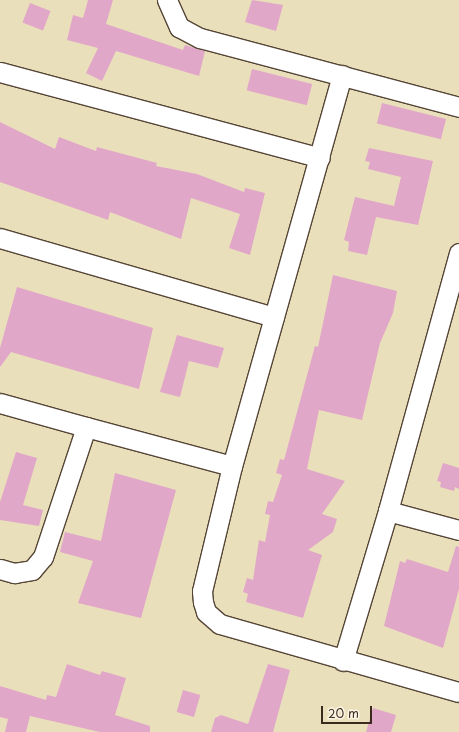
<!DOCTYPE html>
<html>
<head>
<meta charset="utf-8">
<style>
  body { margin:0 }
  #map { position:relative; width:459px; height:732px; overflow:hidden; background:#eadfbb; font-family:"Playpen Sans",sans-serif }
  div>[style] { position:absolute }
  .building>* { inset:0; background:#e1a7c8; transform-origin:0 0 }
  .roads { filter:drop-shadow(1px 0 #554536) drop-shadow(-1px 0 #554536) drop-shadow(0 1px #554536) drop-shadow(0 -1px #554536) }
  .minor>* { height:19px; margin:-9.5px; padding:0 9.5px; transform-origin:9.5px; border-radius:9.5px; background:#fff }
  span { translate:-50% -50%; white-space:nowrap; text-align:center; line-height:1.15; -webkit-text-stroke:4px #fcf5e5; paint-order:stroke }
  .scale { position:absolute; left:321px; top:706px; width:51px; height:18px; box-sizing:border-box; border:2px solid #3b2a1e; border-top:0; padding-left:5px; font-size:12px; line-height:14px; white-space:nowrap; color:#3b2a1e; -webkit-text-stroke:3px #fcf5e5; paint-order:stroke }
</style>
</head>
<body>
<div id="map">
  <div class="building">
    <div style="clip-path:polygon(88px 0,113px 0,106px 24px,183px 50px,185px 45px,205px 51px,199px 76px,116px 51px,102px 81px,86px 73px,98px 48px,67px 40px,73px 15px,83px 18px)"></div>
    <div style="clip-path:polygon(252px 0,283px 5px,276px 31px,245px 22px)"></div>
    <div style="left:30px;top:3px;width:22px;height:21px;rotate:21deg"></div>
    <div style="left:252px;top:69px;width:62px;height:22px;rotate:14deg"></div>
    <div style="left:382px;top:103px;width:66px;height:21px;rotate:14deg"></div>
    <div style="clip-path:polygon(0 122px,55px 149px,59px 137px,96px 151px,97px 147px,157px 163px,156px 166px,197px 174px,244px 192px,245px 188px,265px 193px,250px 255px,229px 248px,240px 214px,191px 198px,181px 239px,110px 212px,108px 220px,0 182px)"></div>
    <div style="clip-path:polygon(369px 148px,433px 161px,418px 225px,376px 217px,367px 255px,348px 251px,349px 242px,344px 240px,355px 197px,394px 206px,401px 177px,368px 169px,370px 162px,365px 161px)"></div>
    <div style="clip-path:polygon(333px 275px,397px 291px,393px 313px,380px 343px,362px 420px,319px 410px,307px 469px,345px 481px,322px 514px,337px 519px,333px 532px,308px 550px,322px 555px,303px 618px,246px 602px,248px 594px,243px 592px,247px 578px,253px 580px,259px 540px,265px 542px,270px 515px,265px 514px,268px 501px,273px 502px,282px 475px,276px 473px,280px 459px,284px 460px,315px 346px,318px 347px)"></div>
    <div style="clip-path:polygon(17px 287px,153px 328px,139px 389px,11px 352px,0 367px,0 348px)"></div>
    <div style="clip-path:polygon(177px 335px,224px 348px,218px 368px,189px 361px,180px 397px,160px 392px)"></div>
    <div style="clip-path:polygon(16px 452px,37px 458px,23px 505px,43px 510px,39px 526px,0 520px,0 502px)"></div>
    <div style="clip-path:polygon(443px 463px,459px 468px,459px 489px,455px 487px,454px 491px,440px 487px,441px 482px,437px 481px)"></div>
    <div style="clip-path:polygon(115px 473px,176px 490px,141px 618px,78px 603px,93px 561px,60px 552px,65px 532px,101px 541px)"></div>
    <div style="clip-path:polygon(456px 546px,459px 547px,459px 589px,443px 648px,384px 626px,400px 561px,405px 563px,407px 559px,448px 572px)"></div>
    <div style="clip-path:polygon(67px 664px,100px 675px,102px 671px,126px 678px,115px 715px,150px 726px,150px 732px,100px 732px,30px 716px,26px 732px,5px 732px,8px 719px,0 717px,0 686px,46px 700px,47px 695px,56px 697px)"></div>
    <div style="clip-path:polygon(268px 664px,290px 670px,273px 732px,211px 732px,215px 718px,221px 715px,248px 724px)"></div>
    <div style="left:183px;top:690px;width:18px;height:23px;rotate:16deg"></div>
    <div style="clip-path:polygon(373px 708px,396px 715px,391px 732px,366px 732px)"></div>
  </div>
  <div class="roads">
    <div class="minor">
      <div style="left:167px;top:0;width:30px;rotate:66deg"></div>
      <div style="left:179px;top:27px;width:24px;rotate:28deg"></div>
      <div style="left:200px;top:38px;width:268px;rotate:14.9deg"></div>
      <div style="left:0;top:72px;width:331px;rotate:15deg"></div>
      <div style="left:342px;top:75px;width:406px;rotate:105.7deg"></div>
      <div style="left:232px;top:466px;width:129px;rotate:103.5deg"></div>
      <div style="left:202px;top:591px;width:11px;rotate:85deg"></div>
      <div style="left:203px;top:602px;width:10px;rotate:73deg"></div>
      <div style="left:206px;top:612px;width:18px;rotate:41deg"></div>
      <div style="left:220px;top:624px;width:248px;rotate:15.9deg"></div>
      <div style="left:0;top:238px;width:285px;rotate:16.1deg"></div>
      <div style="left:459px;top:253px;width:268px;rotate:105.4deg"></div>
      <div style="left:388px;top:511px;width:73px;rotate:15deg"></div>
      <div style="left:0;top:403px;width:89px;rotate:15.6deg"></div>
      <div style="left:0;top:569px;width:15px;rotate:16deg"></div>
      <div style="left:14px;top:573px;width:18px;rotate:-9deg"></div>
      <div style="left:32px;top:570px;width:17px;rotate:-50deg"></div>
      <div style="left:43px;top:557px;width:137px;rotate:-71.7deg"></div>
      <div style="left:86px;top:427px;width:151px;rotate:15deg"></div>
      <div style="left:343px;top:661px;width:157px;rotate:-73.3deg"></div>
    </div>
  </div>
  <div class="scale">20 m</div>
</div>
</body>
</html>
